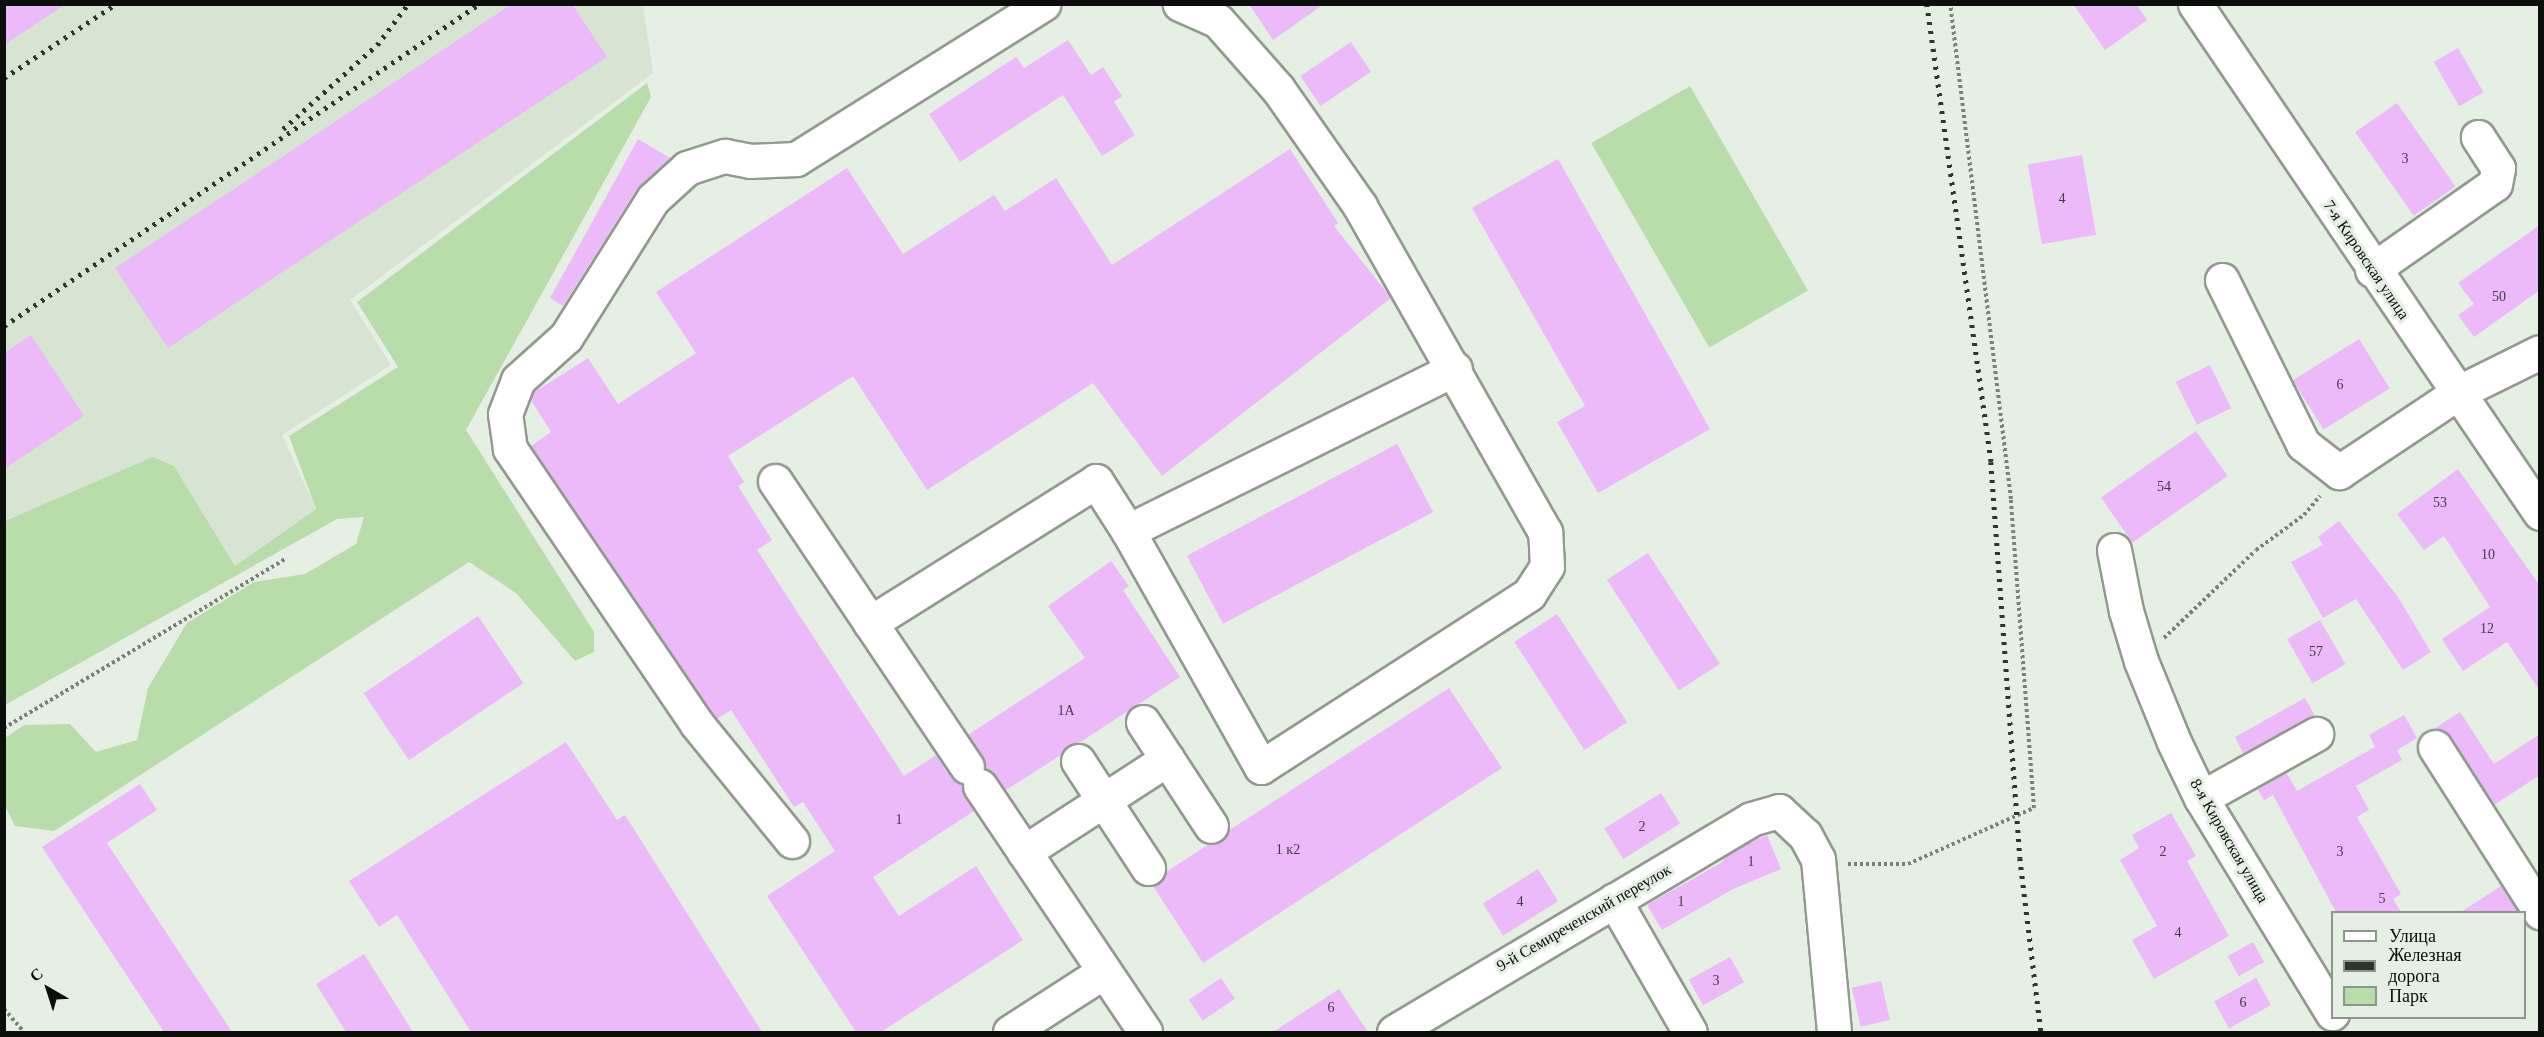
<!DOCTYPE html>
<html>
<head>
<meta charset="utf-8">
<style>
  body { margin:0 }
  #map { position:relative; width:2544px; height:1037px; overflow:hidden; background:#e6efe3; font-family:"Times New Roman",serif }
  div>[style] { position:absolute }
  .built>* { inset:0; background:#d7e4d2 }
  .green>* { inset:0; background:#b8ddab; transform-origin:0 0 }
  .building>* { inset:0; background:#ecbaf9; transform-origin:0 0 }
  .path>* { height:4px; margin-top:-2px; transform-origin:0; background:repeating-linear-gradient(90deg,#7b8179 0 3px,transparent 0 6px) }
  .roads { filter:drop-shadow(2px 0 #929a8f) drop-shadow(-2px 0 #929a8f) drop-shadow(0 2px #929a8f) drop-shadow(0 -2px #929a8f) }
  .minor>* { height:33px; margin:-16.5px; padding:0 16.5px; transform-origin:16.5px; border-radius:16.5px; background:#fff }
  .rail>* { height:4.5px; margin-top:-2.25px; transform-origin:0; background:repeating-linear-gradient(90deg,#30342f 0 3px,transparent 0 9px) }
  span { translate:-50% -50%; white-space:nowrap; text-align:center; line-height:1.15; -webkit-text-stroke:6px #e6efe3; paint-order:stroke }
  .number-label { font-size:14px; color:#433946 }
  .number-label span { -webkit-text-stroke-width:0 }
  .street-label { font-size:16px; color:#0b0e0a }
  .frame { position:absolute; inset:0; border:6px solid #0b0e0a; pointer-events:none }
  .legend { position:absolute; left:2331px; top:911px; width:195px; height:108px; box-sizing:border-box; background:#e6efe3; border:2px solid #8e958c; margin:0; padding:8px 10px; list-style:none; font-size:18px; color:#0b0e0a }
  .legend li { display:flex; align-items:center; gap:12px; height:30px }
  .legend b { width:30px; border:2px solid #8e958c }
  .north { position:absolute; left:18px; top:959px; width:60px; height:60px; -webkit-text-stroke:4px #e6efe3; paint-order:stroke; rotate:321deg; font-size:16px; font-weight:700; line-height:24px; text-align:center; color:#0b0e0a }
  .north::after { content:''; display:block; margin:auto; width:21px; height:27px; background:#0b0e0a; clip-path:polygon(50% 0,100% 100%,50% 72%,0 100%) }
</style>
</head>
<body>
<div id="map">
  <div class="built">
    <div style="clip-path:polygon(5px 5px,643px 5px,653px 73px,350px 300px,391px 365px,282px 435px,316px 509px,235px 566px,174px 466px,5px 521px)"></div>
  </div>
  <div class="green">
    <div style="clip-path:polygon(647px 83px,651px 97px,466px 430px,594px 632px,594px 652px,575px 661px,516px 593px,469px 562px,54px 831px,15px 826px,5px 806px,5px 738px,24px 725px,70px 724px,96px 752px,137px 740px,148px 688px,187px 623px,254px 582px,305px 574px,356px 544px,364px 517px,337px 519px,5px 705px,5px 521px,153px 457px,174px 466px,235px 566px,316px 509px,289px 436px,398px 367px,357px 302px)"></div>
    <div style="left:1690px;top:86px;width:236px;height:114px;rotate:60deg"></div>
  </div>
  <div class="building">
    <div style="clip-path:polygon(4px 4px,66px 4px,4px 45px)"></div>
    <div style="clip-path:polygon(512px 4px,572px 4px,607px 57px,168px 348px,115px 268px)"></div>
    <div style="clip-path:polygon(1249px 4px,1324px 4px,1273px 40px)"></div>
    <div style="clip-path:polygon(2073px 4px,2136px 4px,2147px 20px,2105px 50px)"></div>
    <div style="clip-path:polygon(1068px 40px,1091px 75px,1103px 67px,1122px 96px,1114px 102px,1135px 135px,1102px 156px,1063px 95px,960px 162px,929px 114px,1016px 57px,1024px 68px)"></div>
    <div style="left:1351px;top:42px;width:36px;height:61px;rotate:56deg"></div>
    <div style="left:2458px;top:48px;width:51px;height:28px;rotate:60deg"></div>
    <div style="left:2397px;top:103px;width:102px;height:51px;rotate:55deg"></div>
    <div style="clip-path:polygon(638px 139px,670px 158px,637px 189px,563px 306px,550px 298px)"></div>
    <div style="clip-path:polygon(1290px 149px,1338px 223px,1334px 226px,1391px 298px,1162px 476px,1093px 383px,927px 490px,853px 376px,728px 456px,744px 482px,738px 486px,772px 540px,757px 550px,904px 776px,936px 755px,951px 777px,962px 784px,974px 811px,873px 877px,899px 916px,976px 866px,1023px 940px,881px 1032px,856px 1032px,767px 896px,835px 851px,803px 802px,794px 807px,731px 710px,717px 719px,712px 713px,531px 446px,551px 432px,531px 400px,533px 393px,588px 358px,618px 404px,696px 353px,656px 292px,847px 168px,903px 254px,994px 195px,1005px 211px,1056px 178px,1112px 265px)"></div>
    <div style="left:2082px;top:155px;width:81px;height:55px;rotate:80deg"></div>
    <div style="clip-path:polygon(1558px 159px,1710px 429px,1598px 493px,1557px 422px,1585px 406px,1472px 208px)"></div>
    <div style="clip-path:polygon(2540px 225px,2540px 290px,2474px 337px,2458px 315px,2474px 304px,2458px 283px)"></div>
    <div style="clip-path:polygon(31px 335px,84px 416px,4px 469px,4px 353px)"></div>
    <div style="left:2359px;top:339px;width:58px;height:78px;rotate:58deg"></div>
    <div style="left:2210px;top:365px;width:48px;height:38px;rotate:64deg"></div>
    <div style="left:2196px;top:431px;width:55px;height:116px;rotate:55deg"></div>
    <div style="left:1397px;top:444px;width:77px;height:238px;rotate:62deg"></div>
    <div style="clip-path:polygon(2458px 469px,2540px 586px,2540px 691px,2507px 642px,2463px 671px,2442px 639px,2490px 607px,2444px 536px,2424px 550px,2397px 514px)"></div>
    <div style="clip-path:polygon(2339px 521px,2398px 597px,2431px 652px,2403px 670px,2356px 599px,2323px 618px,2291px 562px,2323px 545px,2318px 537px)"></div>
    <div style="left:1648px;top:553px;width:132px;height:49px;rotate:57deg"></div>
    <div style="clip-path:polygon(1111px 561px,1129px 586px,1123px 590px,1180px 677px,1079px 743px,1068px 745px,1061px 755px,1006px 790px,985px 768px,983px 757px,968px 735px,1085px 658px,1048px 606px)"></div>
    <div style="left:1557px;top:614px;width:129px;height:51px;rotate:57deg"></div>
    <div style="left:478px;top:616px;width:81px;height:138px;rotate:56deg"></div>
    <div style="left:2320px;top:620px;width:51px;height:38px;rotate:60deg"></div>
    <div style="clip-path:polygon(1449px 688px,1502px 768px,1203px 963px,1153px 886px,1166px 872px,1209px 844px,1221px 842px,1228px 831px)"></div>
    <div style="clip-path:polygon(2305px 698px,2315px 716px,2243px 753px,2235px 737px)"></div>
    <div style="clip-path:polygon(2460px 712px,2494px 764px,2540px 734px,2540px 775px,2494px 805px,2451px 737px,2435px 728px)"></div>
    <div style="clip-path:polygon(2404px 715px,2417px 738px,2397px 750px,2402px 760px,2356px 786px,2369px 810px,2357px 817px,2401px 894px,2393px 899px,2401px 912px,2336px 912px,2273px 795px,2264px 800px,2257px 788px,2286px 772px,2297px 791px,2375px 747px,2369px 735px)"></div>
    <div style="clip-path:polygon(566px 742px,617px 820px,625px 815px,762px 1032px,471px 1032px,397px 915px,379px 927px,349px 881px)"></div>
    <div style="clip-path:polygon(140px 784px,157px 810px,107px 843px,232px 1032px,164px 1032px,42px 847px)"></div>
    <div style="left:1661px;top:793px;width:36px;height:67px;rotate:58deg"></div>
    <div style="clip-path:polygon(2171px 813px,2196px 856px,2187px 861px,2229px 936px,2154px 979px,2132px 940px,2157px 926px,2120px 860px,2139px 848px,2132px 835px)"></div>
    <div style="clip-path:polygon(1767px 835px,1781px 869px,1733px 889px,1662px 930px,1647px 905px,1724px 861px,1722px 858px,1745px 844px)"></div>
    <div style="left:1538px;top:869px;width:38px;height:65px;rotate:58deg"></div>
    <div style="clip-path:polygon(2501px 886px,2518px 912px,2461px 912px)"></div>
    <div style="left:2253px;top:942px;width:23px;height:29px;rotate:61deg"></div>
    <div style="clip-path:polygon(364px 954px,413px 1032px,346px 1032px,316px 984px)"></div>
    <div style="left:1730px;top:957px;width:29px;height:47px;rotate:61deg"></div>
    <div style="left:1221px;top:978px;width:25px;height:39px;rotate:56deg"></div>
    <div style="left:2256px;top:978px;width:31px;height:48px;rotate:61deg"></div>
    <div style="left:1881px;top:981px;width:40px;height:30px;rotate:77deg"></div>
    <div style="clip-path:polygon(1339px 989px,1368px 1032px,1273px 1032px)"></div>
  </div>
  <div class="path">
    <div style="left:2164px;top:638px;width:127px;rotate:-43.7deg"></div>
    <div style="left:2256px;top:550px;width:59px;rotate:-36.1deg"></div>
    <div style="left:2304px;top:515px;width:25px;rotate:-50deg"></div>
    <div style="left:4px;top:728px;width:330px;rotate:-31deg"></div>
    <div style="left:1848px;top:864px;width:60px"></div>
    <div style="left:1908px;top:864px;width:138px;rotate:-24deg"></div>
    <div style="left:2034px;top:808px;width:310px;rotate:-94.3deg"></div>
    <div style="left:2011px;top:499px;width:499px;rotate:-97deg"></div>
    <div style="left:4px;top:1009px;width:30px;rotate:49deg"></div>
  </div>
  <div class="roads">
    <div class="minor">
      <div style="left:2195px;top:4px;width:615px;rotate:55.87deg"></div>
      <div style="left:2372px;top:270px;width:150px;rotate:-35deg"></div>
      <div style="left:2495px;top:184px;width:16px;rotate:-79deg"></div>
      <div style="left:2498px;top:168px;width:37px;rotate:-123deg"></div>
      <div style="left:2222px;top:280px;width:183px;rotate:63.7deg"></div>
      <div style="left:2303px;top:444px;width:46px;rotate:37.9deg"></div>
      <div style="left:2339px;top:472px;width:144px;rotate:-33.7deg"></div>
      <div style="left:2459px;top:392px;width:90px;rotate:-26.3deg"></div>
      <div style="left:775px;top:481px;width:344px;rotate:56.1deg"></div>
      <div style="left:1128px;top:531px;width:365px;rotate:-26.4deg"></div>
      <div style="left:2114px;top:550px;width:62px;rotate:78.9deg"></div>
      <div style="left:2126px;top:611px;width:52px;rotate:73.3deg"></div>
      <div style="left:2141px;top:661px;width:87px;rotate:67.8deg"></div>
      <div style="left:2174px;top:742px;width:62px;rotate:64.3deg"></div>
      <div style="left:2201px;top:798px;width:252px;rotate:58.6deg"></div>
      <div style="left:870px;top:623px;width:267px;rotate:-32.1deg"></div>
      <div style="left:1096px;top:481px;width:59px;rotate:57.4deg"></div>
      <div style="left:1128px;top:531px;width:271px;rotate:60.6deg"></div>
      <div style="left:1261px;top:767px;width:319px;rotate:-32.8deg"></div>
      <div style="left:1529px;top:594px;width:33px;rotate:-57deg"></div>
      <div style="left:1547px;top:566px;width:34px;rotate:-93deg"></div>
      <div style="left:1545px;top:532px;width:375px;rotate:-119.6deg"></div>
      <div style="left:1360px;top:206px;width:143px;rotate:-125deg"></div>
      <div style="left:1278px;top:89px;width:91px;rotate:-131.4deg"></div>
      <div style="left:1218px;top:21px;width:42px;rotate:-155.9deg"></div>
      <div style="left:1143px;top:722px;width:124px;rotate:56.8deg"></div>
      <div style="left:2435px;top:747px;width:196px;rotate:57.5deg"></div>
      <div style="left:1078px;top:761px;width:128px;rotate:56.8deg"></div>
      <div style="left:980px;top:786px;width:296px;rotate:56.1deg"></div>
      <div style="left:2201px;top:798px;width:132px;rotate:-29.1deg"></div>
      <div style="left:792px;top:841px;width:151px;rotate:-129.1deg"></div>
      <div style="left:697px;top:724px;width:333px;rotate:-124.2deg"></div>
      <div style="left:510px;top:449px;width:35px;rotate:-98deg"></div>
      <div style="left:505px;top:414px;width:36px;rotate:-69deg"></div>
      <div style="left:518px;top:380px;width:64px;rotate:-41.9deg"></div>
      <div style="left:566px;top:337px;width:163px;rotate:-57.8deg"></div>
      <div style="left:653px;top:199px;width:46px;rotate:-42.4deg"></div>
      <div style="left:687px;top:168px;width:40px;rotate:-18deg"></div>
      <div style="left:725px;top:156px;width:25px;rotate:11deg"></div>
      <div style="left:750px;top:161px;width:46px;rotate:-2.5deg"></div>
      <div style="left:796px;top:159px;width:292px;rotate:-32.1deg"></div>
      <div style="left:1024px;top:852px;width:171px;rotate:-33deg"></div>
      <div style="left:1614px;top:900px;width:152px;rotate:60.1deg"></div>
      <div style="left:1010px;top:1032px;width:111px;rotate:-32.8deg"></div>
      <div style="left:1394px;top:1032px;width:416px;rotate:-30.8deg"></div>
      <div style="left:1751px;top:819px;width:29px;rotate:-16deg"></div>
      <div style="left:1779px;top:811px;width:35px;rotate:43deg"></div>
      <div style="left:1805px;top:835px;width:27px;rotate:62deg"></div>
      <div style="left:1818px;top:859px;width:174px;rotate:84.7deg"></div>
    </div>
  </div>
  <div class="rail">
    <div style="left:1927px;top:4px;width:462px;rotate:82deg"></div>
    <div style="left:1991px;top:462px;width:397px;rotate:85.8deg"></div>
    <div style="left:2020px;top:858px;width:175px;rotate:83.1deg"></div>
    <div style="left:4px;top:78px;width:134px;rotate:-33.5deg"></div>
    <div style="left:283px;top:129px;width:126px;rotate:-41.8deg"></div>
    <div style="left:377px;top:45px;width:51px;rotate:-52.9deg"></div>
    <div style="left:4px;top:326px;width:574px;rotate:-34.13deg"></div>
  </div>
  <div class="number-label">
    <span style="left:2405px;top:159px">3</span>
    <span style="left:2062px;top:199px">4</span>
    <span style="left:2499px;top:297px">50</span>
    <span style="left:2340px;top:385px">6</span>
    <span style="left:2164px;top:487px">54</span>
    <span style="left:2440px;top:503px">53</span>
    <span style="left:2488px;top:555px">10</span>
    <span style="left:2487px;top:629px">12</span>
    <span style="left:2316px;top:652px">57</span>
    <span style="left:1066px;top:711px">1А</span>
    <span style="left:899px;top:820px">1</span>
    <span style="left:1642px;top:827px">2</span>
    <span style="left:1288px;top:850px">1 к2</span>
    <span style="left:2163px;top:852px">2</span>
    <span style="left:2340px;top:852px">3</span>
    <span style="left:1751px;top:862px">1</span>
    <span style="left:2382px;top:899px">5</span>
    <span style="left:1520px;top:902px">4</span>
    <span style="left:1681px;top:902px">1</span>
    <span style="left:2178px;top:933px">4</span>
    <span style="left:1716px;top:981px">3</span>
    <span style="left:2243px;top:1003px">6</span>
    <span style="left:1331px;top:1008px">6</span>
  </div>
  <div class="street-label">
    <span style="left:2366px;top:260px;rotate:56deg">7-я Кировская улица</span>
    <span style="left:2229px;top:841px;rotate:60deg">8-я Кировская улица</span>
    <span style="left:1584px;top:918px;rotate:-30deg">9-й Семиреченский переулок</span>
  </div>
  <div class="frame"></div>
  <ul class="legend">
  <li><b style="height:8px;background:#fff"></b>Улица</li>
  <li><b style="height:8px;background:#30342f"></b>Железная дорога</li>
  <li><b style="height:16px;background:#b8ddab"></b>Парк</li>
  </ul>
  <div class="north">С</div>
</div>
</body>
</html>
